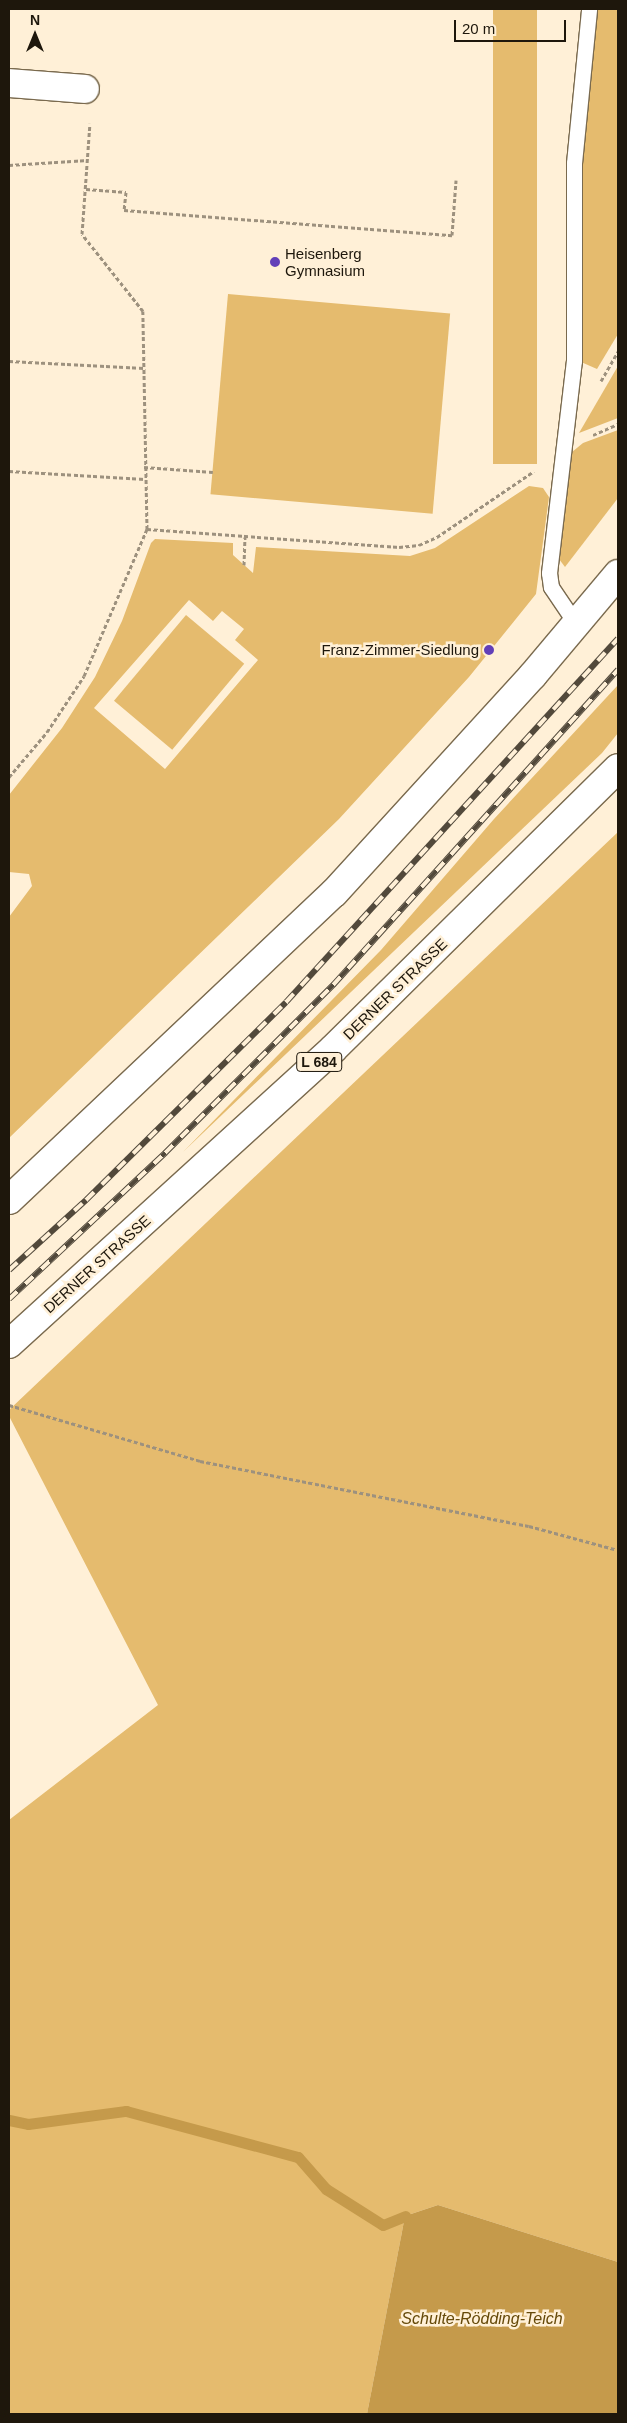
<!DOCTYPE html>
<html>
<head>
<meta charset="utf-8">
<style>
  body { margin:0 }
  #map { position:relative; width:627px; height:2423px; overflow:hidden; background:#fff0d7; font-family:Arial,sans-serif }
  div>[style] { position:absolute }
  .green>* { inset:0; background:#e5bb6e; transform-origin:0 0 }
  .water>* { inset:0; background:#c59a4b }
  .stream>* { height:11px; margin:-5.5px; padding:0 5.5px; transform-origin:5.5px; border-radius:5.5px; background:#c59a4b }
  .path>* { height:3px; margin-top:-1.5px; transform-origin:0; background:repeating-linear-gradient(90deg,#9d917e 0 4px,transparent 0 6.5px) }
  .roads { filter:drop-shadow(1px 0 #7a6a4e) drop-shadow(-1px 0 #7a6a4e) drop-shadow(0 1px #7a6a4e) drop-shadow(0 -1px #7a6a4e) }
  .lane>* { height:15px; margin:-7.5px; padding:0 7.5px; transform-origin:7.5px; border-radius:7.5px; background:#fff }
  .street>* { height:28px; margin:-14px; padding:0 14px; transform-origin:14px; border-radius:14px; background:#fff }
  .primary>* { height:28px; margin:-14px; padding:0 14px; transform-origin:14px; border-radius:14px; background:#fff }
  .rail>* { height:5.5px; margin-top:-2.75px; transform-origin:0; background:repeating-linear-gradient(90deg,#fff0d7 0 11px,#52493b 0 22px); box-sizing:border-box; border-block:1px solid #52493b }
  .dots>* { width:14px; height:14px; translate:-50% -50%; box-sizing:border-box; border:2px solid #fff0d7; border-radius:50% }
  span { translate:-50% -50%; white-space:nowrap; text-align:center; line-height:1.15; -webkit-text-stroke:5px #fff0d7; paint-order:stroke }
  .shield-label span { padding:1px 4px; background:#fff0d7; border:1px solid; border-radius:4px; -webkit-text-stroke-width:0 }
  .shield-label { font-size:14px; color:#1e170c; font-weight:700 }
  .poi-label { font-size:15px; color:#1e170c }
  .left { translate:0 -50%; text-align:left }
  .right { translate:-100% -50%; text-align:right }
  .street-label { font-size:15px; color:#1e170c }
  .water-label { font-size:16px; color:#664909; font-style:italic }
  .frame { position:absolute; inset:0; border:10px solid #1e170c; pointer-events:none }
  .north { position:absolute; left:10px; top:10px; width:50px; height:50px; -webkit-text-stroke:4px #fff0d7; paint-order:stroke; rotate:0deg; font-size:14px; font-weight:700; line-height:20px; text-align:center; color:#1e170c }
  .north::after { content:''; display:block; margin:auto; width:18px; height:22px; background:#1e170c; clip-path:polygon(50% 0,100% 100%,50% 72%,0 100%) }
  .scale { position:absolute; left:454px; top:20px; width:112px; height:22px; box-sizing:border-box; border:2px solid #1e170c; border-top:0; padding-left:6px; font-size:15px; line-height:18px; white-space:nowrap; color:#1e170c; -webkit-text-stroke:4px #fff0d7; paint-order:stroke }
</style>
</head>
<body>
<div id="map">
  <div class="green">
    <div style="left:493px;top:9px;width:44px;height:455px"></div>
    <div style="clip-path:polygon(597px 9px,618px 9px,618px 334px,597px 369px,581px 362px,580px 245px,581px 170px)"></div>
    <div style="left:228px;top:294px;width:223px;height:201px;rotate:5deg"></div>
    <div style="clip-path:polygon(618px 366px,618px 418px,579px 433px)"></div>
    <div style="clip-path:polygon(618px 430px,618px 498px,565px 567px,559px 559px,559px 547px,572px 452px,583px 443px)"></div>
    <div style="clip-path:polygon(evenodd,529px 486px,543px 488px,549px 497px,536px 594px,469px 677px,339px 819px,9px 1138px,9px 917px,32px 886px,29px 874px,9px 872px,9px 795px,62px 728px,95px 677px,122px 621px,151px 543px,155px 539px,233px 543px,233px 555px,253px 573px,256px 547px,410px 556px,435px 548px,529px 486px,189px 600px,213px 621px,222px 611px,244px 629px,235px 640px,258px 660px,165px 769px,94px 708px,189px 600px)"></div>
    <div style="left:186px;top:615px;width:76px;height:112px;rotate:40deg"></div>
    <div style="clip-path:polygon(618px 685px,618px 733px,602px 753px,183px 1152px,381px 950px,494px 819px)"></div>
    <div style="clip-path:polygon(618px 832px,618px 2262px,438px 2205px,405px 2216px,367px 2414px,9px 2414px,9px 1820px,158px 1705px,9px 1416px,9px 1410px)"></div>
  </div>
  <div class="water">
    <div style="clip-path:polygon(438px 2205px,618px 2262px,618px 2414px,367px 2414px,405px 2216px)"></div>
  </div>
  <div class="stream">
    <div style="left:9px;top:2120px;width:19px;rotate:12deg"></div>
    <div style="left:28px;top:2124px;width:99px;rotate:-7.6deg"></div>
    <div style="left:126px;top:2111px;width:178px;rotate:15deg"></div>
    <div style="left:298px;top:2157px;width:43px;rotate:48.8deg"></div>
    <div style="left:326px;top:2189px;width:67px;rotate:32.3deg"></div>
    <div style="left:383px;top:2225px;width:24px;rotate:-22deg"></div>
  </div>
  <div class="path">
    <div style="left:9px;top:165px;width:79px;rotate:-3.6deg"></div>
    <div style="left:86px;top:189px;width:40px;rotate:4.3deg"></div>
    <div style="left:126px;top:192px;width:18px;rotate:96deg"></div>
    <div style="left:124px;top:210px;width:329px;rotate:4.4deg"></div>
    <div style="left:452px;top:235px;width:55px;rotate:-85.8deg"></div>
    <div style="left:9px;top:361px;width:135px;rotate:3deg"></div>
    <div style="left:601px;top:381px;width:34px;rotate:-60deg"></div>
    <div style="left:593px;top:435px;width:27px;rotate:-24deg"></div>
    <div style="left:144px;top:467px;width:69px;rotate:4.1deg"></div>
    <div style="left:9px;top:471px;width:136px;rotate:3.4deg"></div>
    <div style="left:147px;top:529px;width:253px;rotate:4.1deg"></div>
    <div style="left:399px;top:547px;width:20px;rotate:-6deg"></div>
    <div style="left:419px;top:545px;width:20px;rotate:-24deg"></div>
    <div style="left:437px;top:537px;width:117px;rotate:-34.2deg"></div>
    <div style="left:244px;top:565px;width:28px;rotate:-88deg"></div>
    <div style="left:9px;top:777px;width:59px;rotate:-49.8deg"></div>
    <div style="left:47px;top:732px;width:67px;rotate:-56.5deg"></div>
    <div style="left:84px;top:676px;width:160px;rotate:-66.8deg"></div>
    <div style="left:147px;top:529px;width:218px;rotate:-91.1deg"></div>
    <div style="left:143px;top:311px;width:98px;rotate:-128.4deg"></div>
    <div style="left:82px;top:234px;width:111px;rotate:-85.9deg"></div>
    <div style="left:9px;top:1405px;width:199px;rotate:16.3deg"></div>
    <div style="left:200px;top:1461px;width:335px;rotate:11.2deg"></div>
    <div style="left:529px;top:1526px;width:92px;rotate:15.1deg"></div>
  </div>
  <div class="roads">
    <div class="lane">
      <div style="left:576px;top:624px;width:45px;rotate:-124deg"></div>
      <div style="left:551px;top:587px;width:14px;rotate:-98deg"></div>
      <div style="left:549px;top:573px;width:213px;rotate:-83.3deg"></div>
      <div style="left:574px;top:361px;width:198px;rotate:-90deg"></div>
      <div style="left:574px;top:163px;width:155px;rotate:-84.4deg"></div>
    </div>
    <div class="street">
      <div style="left:9px;top:83px;width:76px;rotate:4.5deg"></div>
    </div>
    <div class="primary">
      <div style="left:9px;top:1200px;width:447px;rotate:-43.4deg"></div>
      <div style="left:334px;top:893px;width:295px;rotate:-47.6deg"></div>
      <div style="left:533px;top:675px;width:132px;rotate:-49.9deg"></div>
      <div style="left:9px;top:1344px;width:438px;rotate:-42.3deg"></div>
      <div style="left:333px;top:1049px;width:400px;rotate:-44.6deg"></div>
    </div>
  </div>
  <div class="rail">
    <div style="left:9px;top:1270px;width:104px;rotate:-42.3deg"></div>
    <div style="left:86px;top:1200px;width:281px;rotate:-44.7deg"></div>
    <div style="left:286px;top:1002px;width:492px;rotate:-47.6deg"></div>
    <div style="left:9px;top:1299px;width:214px;rotate:-43.1deg"></div>
    <div style="left:165px;top:1153px;width:238px;rotate:-45deg"></div>
    <div style="left:333px;top:985px;width:425px;rotate:-47.9deg"></div>
  </div>
  <div class="dots">
    <div style="left:275px;top:262px;background:#623fb8"></div>
    <div style="left:489px;top:650px;background:#623fb8"></div>
  </div>
  <div class="shield-label">
    <span style="left:319px;top:1062px">L 684</span>
  </div>
  <div class="poi-label">
    <span class="left" style="left:285px;top:262px">Heisenberg<br>Gymnasium</span>
    <span class="right" style="left:479px;top:650px">Franz-Zimmer-Siedlung</span>
  </div>
  <div class="street-label">
    <span style="left:395px;top:989px;rotate:-44deg">DERNER STRASSE</span>
    <span style="left:97px;top:1264px;rotate:-42deg">DERNER STRASSE</span>
  </div>
  <div class="water-label">
    <span style="left:482px;top:2319px">Schulte-Rödding-Teich</span>
  </div>
  <div class="frame"></div>
  <div class="north">N</div>
  <div class="scale">20 m</div>
</div>
</body>
</html>
